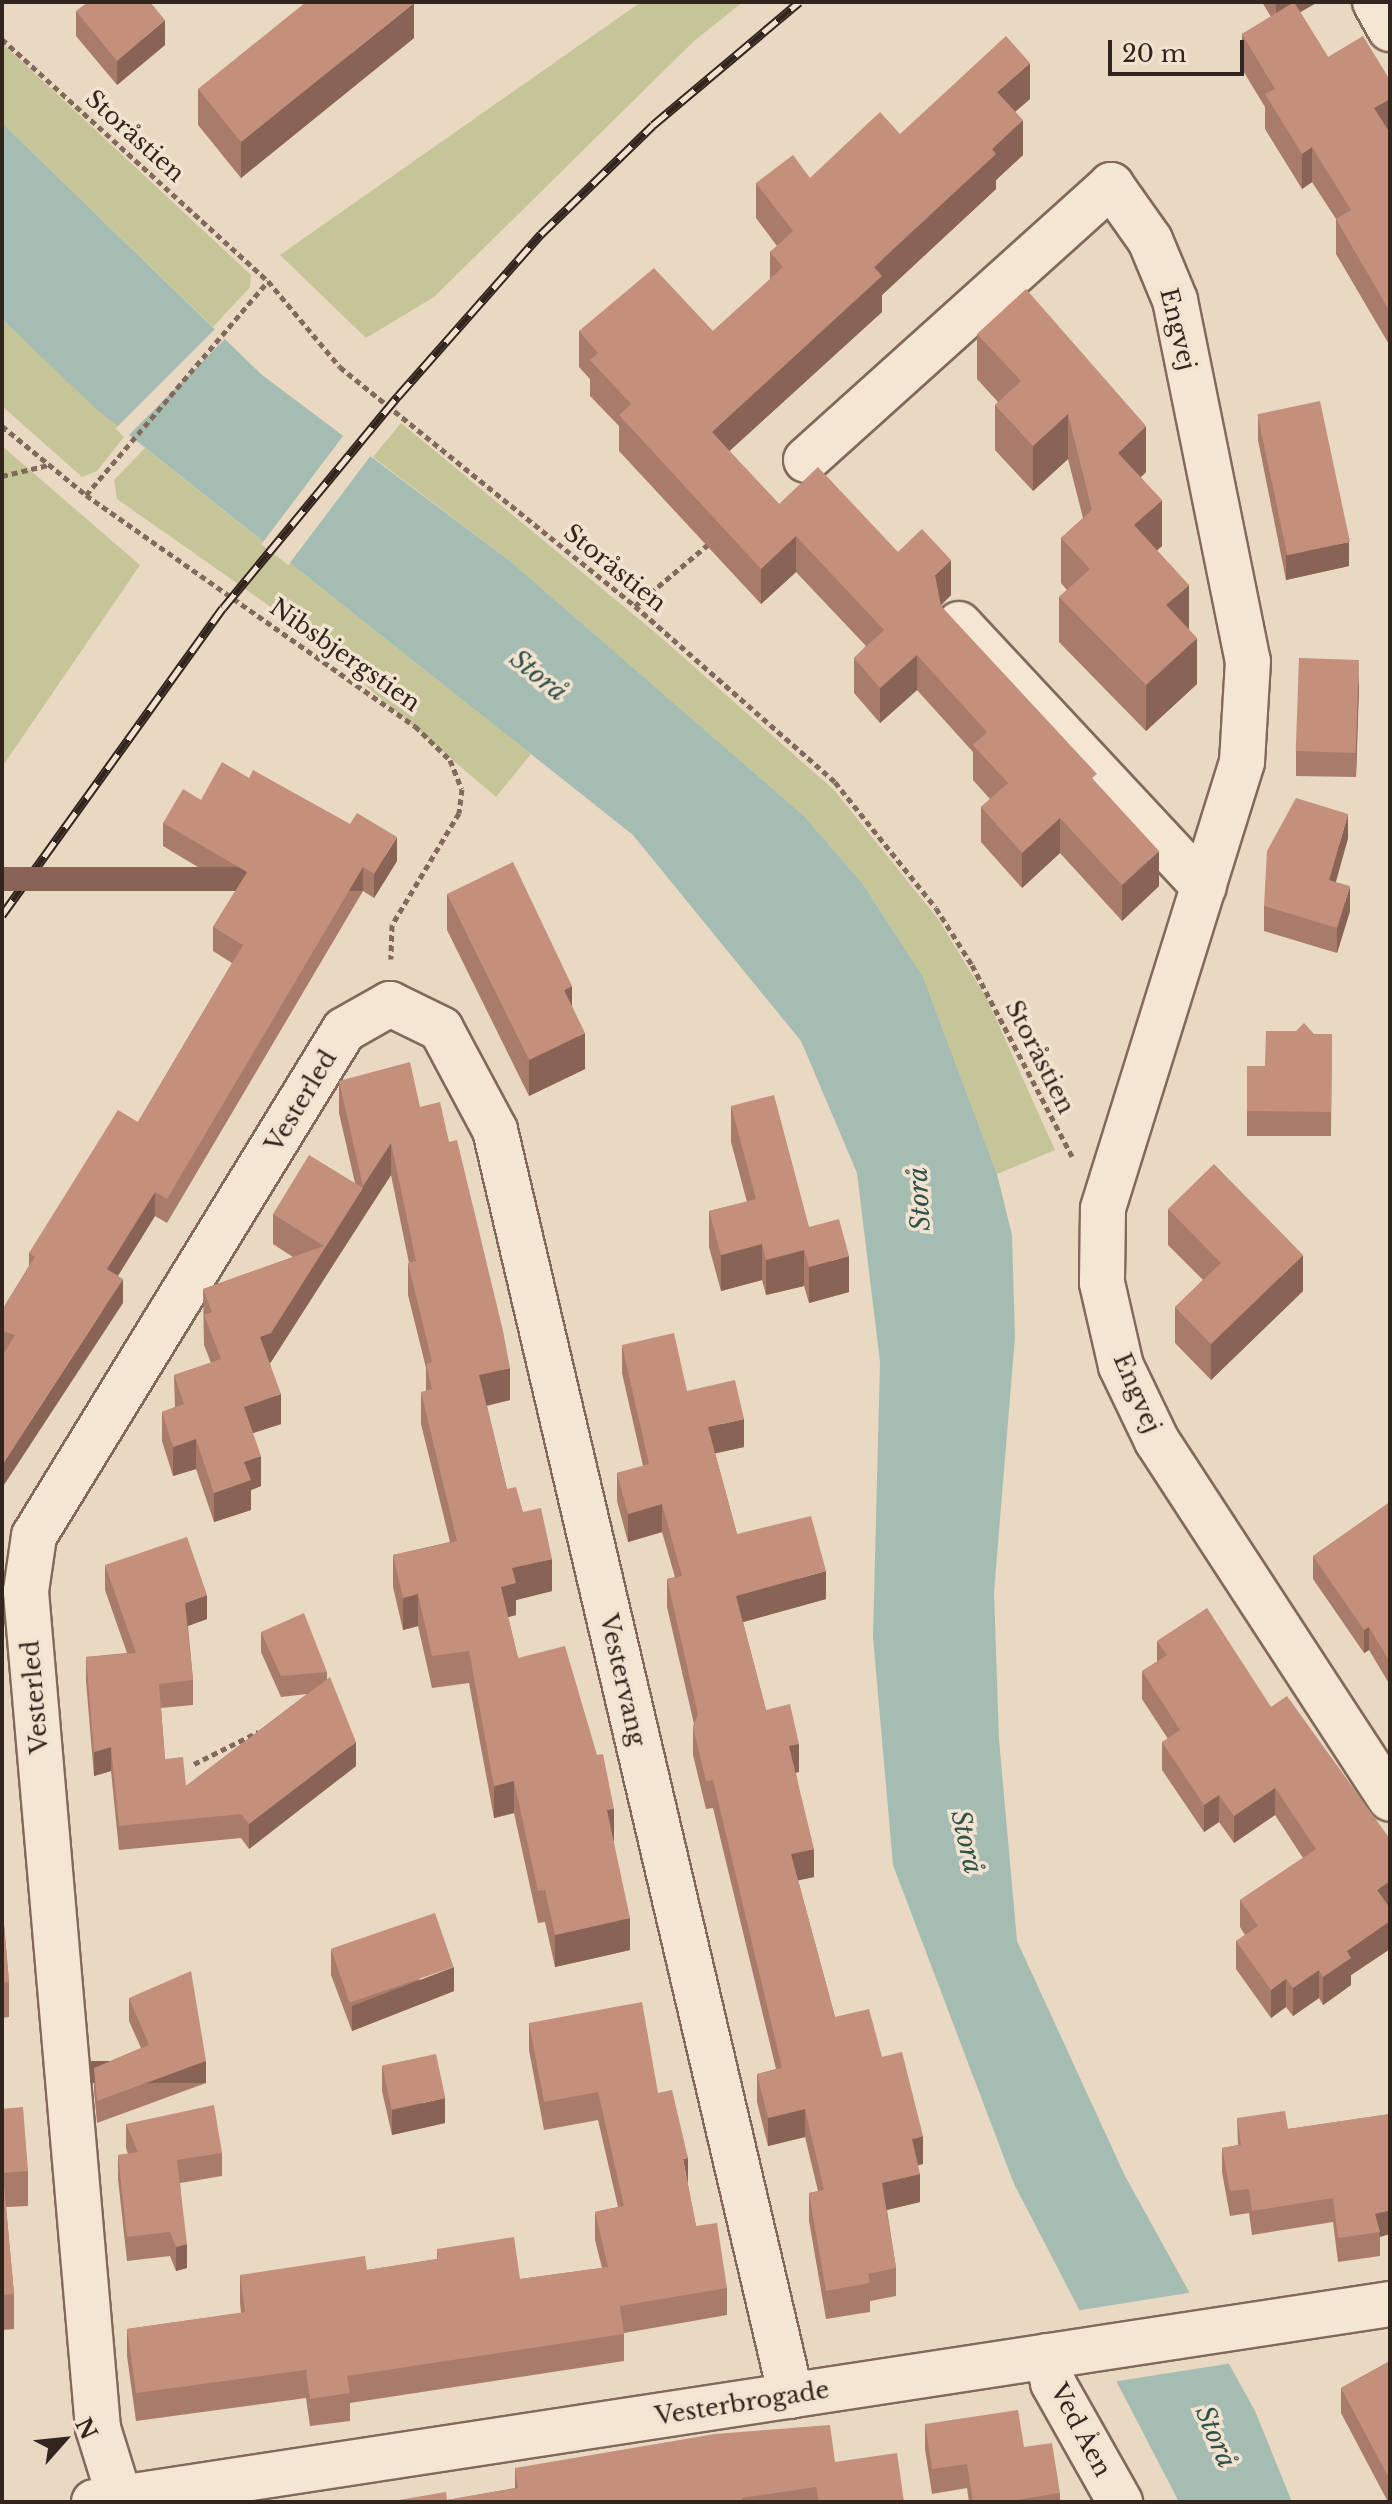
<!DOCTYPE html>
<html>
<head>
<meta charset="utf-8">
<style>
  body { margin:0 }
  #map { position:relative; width:1392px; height:2504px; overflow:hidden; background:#e9d8c2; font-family:"Libre Baskerville",serif }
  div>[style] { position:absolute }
  .green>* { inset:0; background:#c6c597 }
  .water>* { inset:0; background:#a4bcb1 }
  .pier>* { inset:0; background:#e9d8c2; transform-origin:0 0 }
  .path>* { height:5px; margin-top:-2.5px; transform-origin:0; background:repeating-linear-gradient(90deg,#816a5b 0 6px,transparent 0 10px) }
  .roads { filter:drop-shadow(2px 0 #816a5b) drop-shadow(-2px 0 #816a5b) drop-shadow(0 2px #816a5b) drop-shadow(0 -2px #816a5b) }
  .minor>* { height:44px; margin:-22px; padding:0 22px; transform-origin:22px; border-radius:22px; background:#f5e6d4 }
  .rail>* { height:9px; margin-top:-4.5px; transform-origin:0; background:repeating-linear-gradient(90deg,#f1e3d0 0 18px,#32251e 0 36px); box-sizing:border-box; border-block:2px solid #32251e }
  .wall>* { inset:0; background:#a97b6a }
  .shaded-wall>* { inset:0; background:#896456; transform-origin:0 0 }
  .building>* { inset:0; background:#c48f7b; transform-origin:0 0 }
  span { translate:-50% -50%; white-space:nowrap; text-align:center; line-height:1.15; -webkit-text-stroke:7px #f1e3d0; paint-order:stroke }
  .street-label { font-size:24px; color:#32251e }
  .water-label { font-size:26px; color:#2e5149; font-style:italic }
  .frame { position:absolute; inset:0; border:4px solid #32251e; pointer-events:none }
  .north { position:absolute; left:24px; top:2400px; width:80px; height:80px; -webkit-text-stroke:6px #f1e3d0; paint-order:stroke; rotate:63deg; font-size:22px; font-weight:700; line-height:32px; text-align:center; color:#32251e }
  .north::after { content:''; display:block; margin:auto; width:28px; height:36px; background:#32251e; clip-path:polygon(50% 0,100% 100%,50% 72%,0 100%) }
  .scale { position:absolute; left:1108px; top:40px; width:136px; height:36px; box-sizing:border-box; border:4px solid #32251e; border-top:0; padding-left:10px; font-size:24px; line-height:28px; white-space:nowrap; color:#32251e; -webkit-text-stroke:6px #f1e3d0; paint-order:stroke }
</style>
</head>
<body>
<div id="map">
  <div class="green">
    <div style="clip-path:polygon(641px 2px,743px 2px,694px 41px,434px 297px,366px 338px,280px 255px)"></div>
    <div style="clip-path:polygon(2px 43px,251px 275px,250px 287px,213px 327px,2px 123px)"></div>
    <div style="clip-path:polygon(2px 319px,127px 433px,97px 471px,82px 477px,2px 406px)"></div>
    <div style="clip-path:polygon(401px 423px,657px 634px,834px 790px,938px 919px,987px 999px,1055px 1150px,997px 1174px,923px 977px,863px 884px,804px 816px,510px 561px,373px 457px)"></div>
    <div style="clip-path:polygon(2px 446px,140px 565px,2px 767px)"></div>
    <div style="clip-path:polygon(145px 448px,531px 754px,496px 797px,288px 619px,117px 499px,114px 480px)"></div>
  </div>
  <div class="water">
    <div style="clip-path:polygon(2px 123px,262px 375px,510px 561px,804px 816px,863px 884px,923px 977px,997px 1174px,1012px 1235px,1015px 1337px,994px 1592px,999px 1740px,1017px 1941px,1125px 2176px,1255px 2411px,1292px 2502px,1179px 2502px,1014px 2184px,893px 1865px,873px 1637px,880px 1362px,857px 1173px,801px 1041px,633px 835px,95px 408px,2px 319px)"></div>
  </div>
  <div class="pier">
    <div style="left:218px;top:326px;width:14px;height:145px;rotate:45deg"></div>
    <div style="left:346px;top:432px;width:34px;height:141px;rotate:37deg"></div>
    <div style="clip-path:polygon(1194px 2292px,1233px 2363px,1112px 2382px,1075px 2311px)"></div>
  </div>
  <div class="path">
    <div style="left:2px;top:39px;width:360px;rotate:42.3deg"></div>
    <div style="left:268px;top:281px;width:112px;rotate:50.1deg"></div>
    <div style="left:340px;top:367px;width:380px;rotate:39deg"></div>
    <div style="left:635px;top:606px;width:266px;rotate:41.3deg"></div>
    <div style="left:835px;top:782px;width:161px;rotate:51.3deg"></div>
    <div style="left:936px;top:908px;width:67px;rotate:57.7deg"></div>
    <div style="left:972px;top:965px;width:216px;rotate:62.4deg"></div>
    <div style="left:2px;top:426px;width:109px;rotate:39.4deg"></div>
    <div style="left:86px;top:495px;width:402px;rotate:35.1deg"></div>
    <div style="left:415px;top:726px;width:49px;rotate:44.2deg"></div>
    <div style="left:450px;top:760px;width:31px;rotate:68deg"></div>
    <div style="left:462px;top:789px;width:24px;rotate:97deg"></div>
    <div style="left:459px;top:813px;width:131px;rotate:120.9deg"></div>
    <div style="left:392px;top:925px;width:34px;rotate:92deg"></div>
    <div style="left:2px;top:476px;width:47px;rotate:-13.4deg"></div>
    <div style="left:86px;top:495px;width:281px;rotate:-49.6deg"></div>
    <div style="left:635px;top:606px;width:99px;rotate:-40.1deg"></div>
    <div style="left:194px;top:1764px;width:72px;rotate:-26.6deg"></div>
  </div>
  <div class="roads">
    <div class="minor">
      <div style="left:1375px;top:2px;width:31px;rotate:61deg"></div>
      <div style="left:806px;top:460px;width:411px;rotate:-42deg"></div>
      <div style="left:1111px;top:185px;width:67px;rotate:54.7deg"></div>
      <div style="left:1150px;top:240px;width:65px;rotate:67.4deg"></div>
      <div style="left:1175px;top:300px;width:368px;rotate:78.6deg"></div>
      <div style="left:1248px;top:661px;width:101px;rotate:93.4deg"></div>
      <div style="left:1242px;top:762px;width:468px;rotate:107.3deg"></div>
      <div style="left:1103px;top:1209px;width:74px;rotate:90.8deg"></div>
      <div style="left:1102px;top:1283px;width:85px;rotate:77.1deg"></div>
      <div style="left:1121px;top:1366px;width:83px;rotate:64.4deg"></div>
      <div style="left:1157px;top:1441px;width:427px;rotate:56.9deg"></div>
      <div style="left:959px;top:624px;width:359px;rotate:47deg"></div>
      <div style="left:1047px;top:2356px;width:28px;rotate:77deg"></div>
      <div style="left:1053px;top:2383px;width:137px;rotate:60.6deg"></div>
      <div style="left:94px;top:2502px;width:1311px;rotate:-8.69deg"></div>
      <div style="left:121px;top:2502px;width:77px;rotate:-107.3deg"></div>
      <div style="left:98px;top:2428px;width:840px;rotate:-94.92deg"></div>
      <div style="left:26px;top:1591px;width:56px;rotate:-81.7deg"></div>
      <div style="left:34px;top:1536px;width:593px;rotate:-58.51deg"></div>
      <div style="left:344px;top:1030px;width:53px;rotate:-29.5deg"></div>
      <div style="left:390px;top:1004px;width:57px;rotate:26.1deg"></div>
      <div style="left:441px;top:1029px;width:115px;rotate:61.9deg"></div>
      <div style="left:495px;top:1130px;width:1300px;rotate:76.84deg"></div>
    </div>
  </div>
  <div class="rail">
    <div style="left:2px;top:915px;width:378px;rotate:-54.3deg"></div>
    <div style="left:223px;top:608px;width:275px;rotate:-50.5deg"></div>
    <div style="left:398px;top:396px;width:216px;rotate:-48.6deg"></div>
    <div style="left:541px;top:234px;width:156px;rotate:-44.2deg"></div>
    <div style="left:653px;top:125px;width:191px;rotate:-40.1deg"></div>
  </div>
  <div class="wall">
    <div style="clip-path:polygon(1262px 2px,1318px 2px,1300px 12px,1328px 57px,1390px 80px,1390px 346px,1336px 254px,1336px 219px,1312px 182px,1302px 189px,1265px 129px,1265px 107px,1242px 69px,1242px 34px,1271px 17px)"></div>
    <div style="clip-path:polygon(76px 11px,165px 45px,117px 85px,76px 36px)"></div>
    <div style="clip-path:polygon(414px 38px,241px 178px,198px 125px,198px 89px)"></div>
    <div style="clip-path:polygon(1030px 99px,1015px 112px,1023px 155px,996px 180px,996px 189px,882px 295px,882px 312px,729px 451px,779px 504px,898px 552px,951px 595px,941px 606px,1097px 784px,1159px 886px,1122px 921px,1060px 853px,1022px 888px,981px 842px,981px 807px,990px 799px,973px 780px,973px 752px,917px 690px,880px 723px,854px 693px,854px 658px,866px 646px,796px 572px,761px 604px,619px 451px,619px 426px,590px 396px,590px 379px,579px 367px,579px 331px,713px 331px,770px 280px,770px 252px,777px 246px,756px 218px,756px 183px,810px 178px,900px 134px)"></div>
    <div style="clip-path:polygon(977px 334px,1146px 472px,1141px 477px,1162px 546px,1157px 550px,1189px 630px,1197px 684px,1146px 731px,1059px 642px,1059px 597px,1067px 590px,1061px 583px,1061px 538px,1083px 518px,1068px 459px,1033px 491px,995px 450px,995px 405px,998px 402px,977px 379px)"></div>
    <div style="clip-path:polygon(1258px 415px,1349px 566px,1286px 580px,1258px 440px)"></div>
    <div style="clip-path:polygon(1359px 685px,1356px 777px,1296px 776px,1296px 751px)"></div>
    <div style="clip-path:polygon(201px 800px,397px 861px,374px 898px,363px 891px,167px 1223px,155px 1216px,118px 1276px,123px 1303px,2px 1355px,2px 1310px,29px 1266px,29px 1253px,138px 1122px,232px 963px,213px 951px,213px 927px,236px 890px,163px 846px,163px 823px)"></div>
    <div style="clip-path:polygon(1348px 838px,1336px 882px,1350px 911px,1337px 953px,1264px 931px,1264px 906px)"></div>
    <div style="clip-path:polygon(447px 894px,572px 1007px,585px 1069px,529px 1096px,447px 930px)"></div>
    <div style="clip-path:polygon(1314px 1034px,1332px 1034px,1331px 1136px,1247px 1136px,1247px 1066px,1265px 1066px)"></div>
    <div style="clip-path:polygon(339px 1081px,420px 1107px,510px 1400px,487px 1406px,507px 1489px,523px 1512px,552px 1591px,516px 1600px,516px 1615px,508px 1617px,518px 1658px,614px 1841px,613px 1841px,630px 1950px,555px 1967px,545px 1922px,538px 1923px,514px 1813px,494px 1818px,469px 1683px,432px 1688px,418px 1626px,403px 1630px,393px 1587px,393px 1555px,450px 1542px,421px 1424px,421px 1392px,426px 1391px,426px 1368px,408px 1295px,408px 1263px,409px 1263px,391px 1175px,271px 1362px,270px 1363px,281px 1424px,253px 1433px,261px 1486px,251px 1490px,251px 1510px,214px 1522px,196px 1469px,173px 1476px,162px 1441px,162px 1412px,175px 1407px,174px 1375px,211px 1363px,204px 1345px,203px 1289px,293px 1257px,273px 1244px,273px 1214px,355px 1183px,339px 1113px)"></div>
    <div style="clip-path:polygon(731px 1106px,809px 1227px,849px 1292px,809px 1303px,804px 1286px,766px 1295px,762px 1280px,721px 1291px,709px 1247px,709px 1211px,747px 1202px,731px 1142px)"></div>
    <div style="clip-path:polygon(1168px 1209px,1303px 1291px,1211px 1380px,1175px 1343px,1175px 1307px,1203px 1280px,1168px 1245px)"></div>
    <div style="clip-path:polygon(622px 1345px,687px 1391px,744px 1447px,715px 1453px,737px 1534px,826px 1599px,743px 1622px,766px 1710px,799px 1772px,796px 1773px,814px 1877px,798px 1880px,835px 2017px,882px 2057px,923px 2164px,918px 2165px,920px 2202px,887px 2210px,896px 2268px,896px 2296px,870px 2301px,870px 2312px,826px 2319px,809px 2221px,809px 2193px,818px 2191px,805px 2137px,768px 2146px,757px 2102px,757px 2074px,776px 2069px,713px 1808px,706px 1809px,693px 1755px,693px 1727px,694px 1724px,667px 1607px,667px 1579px,675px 1577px,662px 1532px,628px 1542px,617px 1501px,617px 1473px,643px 1466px,622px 1373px)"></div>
    <div style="clip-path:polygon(1390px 1502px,1390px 1685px,1369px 1650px,1364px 1653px,1313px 1579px,1313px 1556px)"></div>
    <div style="clip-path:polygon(105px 1565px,207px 1619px,188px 1626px,193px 1680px,193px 1705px,161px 1708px,165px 1759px,186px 1786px,307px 1694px,281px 1697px,261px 1652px,261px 1632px,327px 1672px,327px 1679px,356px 1766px,249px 1849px,241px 1838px,119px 1850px,111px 1771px,94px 1776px,86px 1681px,86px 1657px,127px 1653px,105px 1590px)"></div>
    <div style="clip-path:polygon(1157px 1641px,1271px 1707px,1390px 1839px,1390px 1949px,1351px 1975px,1351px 1985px,1323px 2005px,1319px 1998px,1293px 2016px,1286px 2007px,1271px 2018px,1236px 1969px,1236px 1941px,1245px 1935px,1240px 1927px,1240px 1900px,1303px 1858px,1275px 1815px,1234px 1843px,1219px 1822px,1204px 1832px,1162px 1770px,1162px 1742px,1168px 1739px,1142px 1699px,1142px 1671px,1157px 1662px)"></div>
    <div style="clip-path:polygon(2px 1901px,9px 1982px,9px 2017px,2px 2018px)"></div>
    <div style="clip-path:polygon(331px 1950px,454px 1991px,352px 2031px,331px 1975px)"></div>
    <div style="clip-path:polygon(129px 1998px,206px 2083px,97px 2123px,94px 2090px,94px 2068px,141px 2048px,129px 2021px)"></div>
    <div style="clip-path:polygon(529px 2023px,658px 2093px,688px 2185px,696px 2226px,727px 2288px,727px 2315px,624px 2333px,624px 2361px,350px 2403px,350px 2421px,310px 2426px,306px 2398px,136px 2421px,127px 2356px,127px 2329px,241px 2313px,240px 2302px,240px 2275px,367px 2270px,437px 2259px,437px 2249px,520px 2279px,602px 2268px,595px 2240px,595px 2212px,618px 2207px,598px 2120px,544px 2130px,529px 2050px)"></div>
    <div style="clip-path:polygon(382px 2066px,445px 2123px,392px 2135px,382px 2091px)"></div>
    <div style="clip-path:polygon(2px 2109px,28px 2171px,28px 2206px,6px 2207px,14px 2294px,14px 2329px,2px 2330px)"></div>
    <div style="clip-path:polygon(1390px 2114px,1380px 2237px,1380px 2256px,1338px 2262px,1333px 2222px,1252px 2235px,1249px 2213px,1230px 2216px,1222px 2172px,1222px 2148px,1238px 2145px,1237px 2118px,1288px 2129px)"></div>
    <div style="clip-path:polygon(126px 2124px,222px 2153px,222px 2176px,180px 2183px,187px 2268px,176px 2271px,170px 2256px,127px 2261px,118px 2179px,118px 2155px,128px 2154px,126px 2148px)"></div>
    <div style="clip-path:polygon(1390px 2361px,1390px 2502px,1388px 2502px,1341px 2413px,1341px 2388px)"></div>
    <div style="clip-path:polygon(2px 2400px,3px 2409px,2px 2444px)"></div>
    <div style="clip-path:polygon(925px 2424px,1024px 2447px,1060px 2493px,1060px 2502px,969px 2502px,967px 2488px,932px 2494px,925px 2449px)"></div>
    <div style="clip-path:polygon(835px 2462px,904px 2502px,387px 2502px,447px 2500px,515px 2488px,515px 2468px)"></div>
  </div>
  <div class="shaded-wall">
    <div style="clip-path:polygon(1276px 2px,1318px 2px,1276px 26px)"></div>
    <div style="clip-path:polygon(414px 3px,414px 38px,241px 178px,241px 142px)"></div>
    <div style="clip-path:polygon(165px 20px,165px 45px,117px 85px,117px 61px)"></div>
    <div style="clip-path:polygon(1030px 63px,1030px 99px,997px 127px,997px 92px)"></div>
    <div style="clip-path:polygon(1390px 99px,1390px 134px,1374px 108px)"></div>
    <div style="clip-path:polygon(1023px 120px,1023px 155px,996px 180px,996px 189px,882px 295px,882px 312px,712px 467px,712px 432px,992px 149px)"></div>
    <div style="clip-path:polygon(1312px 147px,1312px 182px,1302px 189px,1302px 154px)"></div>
    <div style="clip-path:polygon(1068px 414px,1068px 459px,1033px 491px,1033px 446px)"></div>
    <div style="clip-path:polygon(1146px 426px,1146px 472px,1118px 498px,1118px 453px)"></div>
    <div style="clip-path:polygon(1162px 500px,1162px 546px,1134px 571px,1134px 525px)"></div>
    <div style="clip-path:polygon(796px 536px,796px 572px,761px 604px,761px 569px)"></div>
    <div style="clip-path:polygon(1349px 542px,1349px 566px,1286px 580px,1286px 555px)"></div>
    <div style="clip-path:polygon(951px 560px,951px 595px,935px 610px,935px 575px)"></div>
    <div style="clip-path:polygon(1189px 585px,1189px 630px,1166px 605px)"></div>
    <div style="clip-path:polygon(1197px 638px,1197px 684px,1146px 731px,1146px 685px)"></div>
    <div style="clip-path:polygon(917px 655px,917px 690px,880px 723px,880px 688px)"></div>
    <div style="clip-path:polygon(1359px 660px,1359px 685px,1356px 777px,1356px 753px)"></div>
    <div style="clip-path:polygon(1348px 814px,1348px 838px,1329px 905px,1329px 880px)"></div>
    <div style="clip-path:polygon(1060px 818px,1060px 853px,1022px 888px,1022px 853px)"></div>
    <div style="clip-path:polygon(397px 837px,397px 861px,374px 898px,374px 874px)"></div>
    <div style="clip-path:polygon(1159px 851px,1159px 886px,1122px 921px,1122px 885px)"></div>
    <div style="left:363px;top:867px;width:24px;height:386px;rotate:90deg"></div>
    <div style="clip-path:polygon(1350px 886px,1350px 911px,1337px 953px,1337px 928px)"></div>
    <div style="clip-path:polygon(572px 986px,572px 1022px,564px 990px)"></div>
    <div style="clip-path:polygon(585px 1033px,585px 1069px,529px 1096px,529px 1060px)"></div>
    <div style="clip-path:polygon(391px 1143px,391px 1175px,363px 1218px,363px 1186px)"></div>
    <div style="clip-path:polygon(363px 1188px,363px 1218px,271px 1362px,260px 1366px,260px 1337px)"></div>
    <div style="clip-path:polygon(155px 1192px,155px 1216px,107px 1293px,107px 1269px)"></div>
    <div style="clip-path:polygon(762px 1244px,762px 1280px,721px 1291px,721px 1255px)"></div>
    <div style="clip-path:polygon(804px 1250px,804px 1286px,766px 1295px,766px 1260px)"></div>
    <div style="clip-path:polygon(1303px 1255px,1303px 1291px,1211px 1380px,1211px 1344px)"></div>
    <div style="clip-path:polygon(849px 1256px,849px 1292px,809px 1303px,809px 1267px)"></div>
    <div style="clip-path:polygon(123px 1279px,123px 1303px,2px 1488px,2px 1465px)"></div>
    <div style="clip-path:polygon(510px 1368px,510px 1400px,479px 1407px,479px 1375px)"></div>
    <div style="clip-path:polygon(281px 1394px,281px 1424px,244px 1436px,244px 1407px)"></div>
    <div style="clip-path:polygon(744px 1419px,744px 1447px,708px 1455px,708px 1427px)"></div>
    <div style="clip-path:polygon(196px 1439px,196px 1469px,173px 1476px,173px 1447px)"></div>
    <div style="clip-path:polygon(261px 1456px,261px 1486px,251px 1490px,251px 1510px,214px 1522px,214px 1493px,244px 1462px)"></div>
    <div style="clip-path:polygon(662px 1504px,662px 1532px,628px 1542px,628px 1514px)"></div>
    <div style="clip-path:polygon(552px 1559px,552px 1591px,516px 1600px,516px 1615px,501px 1619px,501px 1587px,512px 1568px)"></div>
    <div style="clip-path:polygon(826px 1571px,826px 1599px,736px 1624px,736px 1596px)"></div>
    <div style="clip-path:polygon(418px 1594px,418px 1626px,403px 1630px,403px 1598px)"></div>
    <div style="clip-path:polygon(207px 1595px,207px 1619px,185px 1627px,185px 1603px)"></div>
    <div style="clip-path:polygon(1369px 1627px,1369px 1650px,1364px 1653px,1364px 1630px)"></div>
    <div style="clip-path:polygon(356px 1742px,356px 1766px,249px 1849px,249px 1824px)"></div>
    <div style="left:799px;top:1744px;width:28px;height:10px;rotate:90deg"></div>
    <div style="clip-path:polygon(111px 1747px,111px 1771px,94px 1776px,94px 1752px)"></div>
    <div style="clip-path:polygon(514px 1781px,514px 1813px,494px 1818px,494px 1786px)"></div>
    <div style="clip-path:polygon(1275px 1788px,1275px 1815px,1234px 1843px,1234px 1816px)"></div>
    <div style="clip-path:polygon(1219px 1795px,1219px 1822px,1204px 1832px,1204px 1805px)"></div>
    <div style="left:614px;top:1809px;width:32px;height:7px;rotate:90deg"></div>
    <div style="clip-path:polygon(814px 1849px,814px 1877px,791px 1882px,791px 1854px)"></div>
    <div style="clip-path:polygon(1390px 1881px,1390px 1909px,1377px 1890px)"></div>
    <div style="clip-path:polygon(630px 1918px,630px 1950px,555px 1967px,555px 1935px)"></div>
    <div style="clip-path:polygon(1390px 1921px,1390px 1949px,1351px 1975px,1351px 1985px,1323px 2005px,1323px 1977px,1347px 1951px)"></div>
    <div style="clip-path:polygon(454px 1967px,454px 1991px,352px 2031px,352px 2006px)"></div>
    <div style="clip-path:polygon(1319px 1970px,1319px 1998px,1293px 2016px,1293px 1988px)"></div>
    <div style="clip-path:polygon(1286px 1979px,1286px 2007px,1271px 2018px,1271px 1990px)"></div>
    <div style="left:206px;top:2061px;width:22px;height:116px;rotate:90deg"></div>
    <div style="clip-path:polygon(445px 2098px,445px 2123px,392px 2135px,392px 2110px)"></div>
    <div style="clip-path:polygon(805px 2109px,805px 2137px,768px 2146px,768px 2118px)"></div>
    <div style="clip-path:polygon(923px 2136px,923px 2164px,912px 2167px,912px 2139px)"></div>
    <div style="clip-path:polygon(688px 2158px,688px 2185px,683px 2159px)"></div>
    <div style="clip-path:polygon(920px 2174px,920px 2202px,882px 2211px,882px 2183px)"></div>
    <div style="clip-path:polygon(1390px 2210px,1390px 2234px,1380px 2237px,1375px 2214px)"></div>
    <div style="clip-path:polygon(187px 2244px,187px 2268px,176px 2271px,176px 2247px)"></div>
  </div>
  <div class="building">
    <div style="clip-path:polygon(88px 2px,150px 2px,165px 20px,117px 61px,76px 11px)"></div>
    <div style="clip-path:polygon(306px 2px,414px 3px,241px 142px,198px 89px)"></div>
    <div style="clip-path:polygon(1294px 2px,1328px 57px,1363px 36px,1390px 80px,1390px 99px,1374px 108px,1390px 133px,1390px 312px,1336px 219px,1351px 210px,1312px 147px,1302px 154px,1265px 94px,1275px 89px,1242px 34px)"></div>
    <div style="clip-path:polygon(1006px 36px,1030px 63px,997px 92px,1023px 120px,992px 149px,996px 154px,874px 267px,882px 276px,712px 432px,779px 504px,818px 467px,898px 552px,922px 529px,951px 560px,935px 575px,941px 606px,1097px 774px,1092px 778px,1159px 851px,1122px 885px,1060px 818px,1022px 853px,981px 807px,1008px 783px,973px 745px,987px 732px,917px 655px,880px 688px,854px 658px,884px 630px,796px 536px,761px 569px,619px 415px,631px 404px,590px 360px,598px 353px,579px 331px,654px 268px,713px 331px,783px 267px,770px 252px,793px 231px,756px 183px,793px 155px,810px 178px,880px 112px,900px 134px)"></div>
    <div style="clip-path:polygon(1026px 289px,1146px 426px,1118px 453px,1162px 500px,1134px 525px,1189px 585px,1166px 605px,1197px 638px,1146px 685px,1059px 597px,1090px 569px,1061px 538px,1092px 510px,1068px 414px,1033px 446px,995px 405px,1021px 381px,977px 334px)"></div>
    <div style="left:1320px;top:401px;width:144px;height:64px;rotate:78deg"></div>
    <div style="left:1299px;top:658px;width:60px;height:93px;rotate:2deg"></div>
    <div style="clip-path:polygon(222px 762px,249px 778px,253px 770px,350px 824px,357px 813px,397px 837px,374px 874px,363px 867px,167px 1199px,155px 1192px,107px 1269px,123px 1279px,2px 1465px,2px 1357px,15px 1335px,2px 1331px,2px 1310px,35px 1257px,29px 1253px,118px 1110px,138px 1122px,243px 945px,213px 927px,247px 872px,163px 823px,183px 789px,201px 800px)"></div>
    <div style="clip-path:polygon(1296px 798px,1348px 814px,1329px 880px,1350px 886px,1337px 928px,1264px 906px,1267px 851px)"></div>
    <div style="clip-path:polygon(513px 862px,572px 986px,564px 990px,585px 1033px,529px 1060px,447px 894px)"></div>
    <div style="clip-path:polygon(1304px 1023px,1314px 1034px,1332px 1034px,1331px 1112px,1247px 1111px,1247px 1066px,1265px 1066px,1266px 1031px,1296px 1031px)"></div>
    <div style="clip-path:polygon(410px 1062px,420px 1107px,440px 1102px,449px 1142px,457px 1140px,503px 1331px,510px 1368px,479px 1375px,507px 1489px,516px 1487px,523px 1512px,541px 1508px,552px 1559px,512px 1568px,516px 1583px,501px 1587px,518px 1658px,565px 1646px,597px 1755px,603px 1754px,614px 1809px,607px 1810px,630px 1918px,555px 1935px,545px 1890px,538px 1891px,514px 1781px,494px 1786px,469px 1651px,432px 1656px,418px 1594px,403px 1598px,393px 1555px,457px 1541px,421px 1392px,432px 1389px,426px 1364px,432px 1362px,408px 1263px,416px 1261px,391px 1143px,363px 1186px,339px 1081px)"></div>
    <div style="clip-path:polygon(774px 1095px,809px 1227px,839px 1219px,849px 1256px,809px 1267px,804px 1250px,766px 1260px,762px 1244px,721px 1255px,709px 1211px,756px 1199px,731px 1106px)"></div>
    <div style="clip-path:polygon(309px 1155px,363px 1188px,271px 1333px,260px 1337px,281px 1394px,244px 1407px,261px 1456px,244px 1462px,251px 1480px,214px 1493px,196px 1439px,173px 1447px,162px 1412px,184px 1404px,174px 1375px,221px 1359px,204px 1315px,212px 1312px,203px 1289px,324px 1246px,273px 1214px)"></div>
    <div style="clip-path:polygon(1214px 1164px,1303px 1255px,1211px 1344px,1175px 1307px,1221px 1263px,1168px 1209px)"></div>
    <div style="clip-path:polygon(674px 1333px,687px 1391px,735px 1380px,744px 1419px,708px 1427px,737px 1534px,811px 1516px,826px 1571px,736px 1596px,766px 1710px,790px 1704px,799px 1744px,789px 1746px,814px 1849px,791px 1854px,835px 2017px,869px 2009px,882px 2057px,902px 2052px,923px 2136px,912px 2139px,920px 2174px,882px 2183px,896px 2268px,868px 2274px,870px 2283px,826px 2291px,809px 2193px,824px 2190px,805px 2109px,768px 2118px,757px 2074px,782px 2068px,713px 1780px,706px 1781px,693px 1727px,698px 1714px,667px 1579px,682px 1576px,662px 1504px,628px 1514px,617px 1473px,649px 1464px,622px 1345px)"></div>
    <div style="clip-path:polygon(1390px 1502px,1390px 1662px,1369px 1627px,1364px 1630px,1313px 1556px)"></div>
    <div style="clip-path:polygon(187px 1537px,207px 1595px,185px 1603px,193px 1680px,159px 1684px,165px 1759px,183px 1757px,186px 1786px,330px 1677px,356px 1742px,249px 1824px,241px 1814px,119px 1826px,111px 1747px,94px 1752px,86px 1657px,136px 1653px,105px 1565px)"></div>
    <div style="clip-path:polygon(1207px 1608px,1271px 1707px,1287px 1696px,1390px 1839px,1390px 1881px,1377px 1890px,1390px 1908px,1390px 1921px,1347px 1951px,1351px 1958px,1323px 1977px,1319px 1970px,1293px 1988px,1286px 1979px,1271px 1990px,1236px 1941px,1258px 1926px,1240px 1900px,1316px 1849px,1275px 1788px,1234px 1816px,1219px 1795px,1204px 1805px,1162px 1742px,1180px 1730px,1142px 1671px,1167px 1655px,1157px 1641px)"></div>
    <div style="clip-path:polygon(304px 1613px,327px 1672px,281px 1676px,261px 1632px)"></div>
    <div style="clip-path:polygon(2px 1901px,9px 1982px,2px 1983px)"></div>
    <div style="left:435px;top:1913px;width:57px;height:110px;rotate:71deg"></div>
    <div style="clip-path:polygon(191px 1971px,206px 2061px,97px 2101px,94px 2068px,149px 2045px,129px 1998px)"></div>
    <div style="clip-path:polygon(642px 2002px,658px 2093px,672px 2090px,688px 2158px,683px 2159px,696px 2226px,717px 2223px,727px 2288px,620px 2306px,624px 2334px,347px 2376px,350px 2393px,310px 2399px,306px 2370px,136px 2393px,127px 2329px,245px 2312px,240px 2275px,365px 2256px,367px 2270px,438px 2259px,437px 2249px,514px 2237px,520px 2279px,608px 2267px,595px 2212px,624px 2206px,598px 2092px,544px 2102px,529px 2023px)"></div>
    <div style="left:436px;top:2054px;width:45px;height:55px;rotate:78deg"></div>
    <div style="clip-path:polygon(214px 2105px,222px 2153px,177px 2160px,187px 2244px,176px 2247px,170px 2232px,127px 2237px,118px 2155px,138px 2152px,126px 2124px)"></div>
    <div style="clip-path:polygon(23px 2107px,28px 2171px,3px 2173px,14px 2294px,2px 2295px,2px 2109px)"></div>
    <div style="clip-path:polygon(1285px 2111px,1288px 2129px,1390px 2114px,1390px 2210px,1375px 2214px,1380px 2232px,1338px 2238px,1333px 2198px,1252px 2211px,1249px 2189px,1230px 2191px,1222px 2148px,1241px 2145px,1237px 2118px)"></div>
    <div style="clip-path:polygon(1390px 2361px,1390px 2480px,1341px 2388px)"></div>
    <div style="clip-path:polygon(1018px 2410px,1024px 2447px,1052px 2443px,1060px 2493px,1004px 2502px,973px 2502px,967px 2464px,932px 2469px,925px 2424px)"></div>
    <div style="clip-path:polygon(830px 2425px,835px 2462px,897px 2453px,904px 2502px,819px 2502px,816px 2487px,742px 2498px,742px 2502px,387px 2502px,446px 2492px,447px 2500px,518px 2488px,515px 2468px,715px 2434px)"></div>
  </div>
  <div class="street-label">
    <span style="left:135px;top:136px;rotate:42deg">Storåstien</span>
    <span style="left:1178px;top:329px;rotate:76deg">Engvej</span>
    <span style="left:615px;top:568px;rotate:39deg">Storåstien</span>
    <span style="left:345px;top:655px;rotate:35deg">Nibsbjergstien</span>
    <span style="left:1040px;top:1057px;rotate:63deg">Storåstien</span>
    <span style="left:301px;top:1101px;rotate:-59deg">Vesterled</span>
    <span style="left:1137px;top:1393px;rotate:67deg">Engvej</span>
    <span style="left:623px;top:1680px;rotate:77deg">Vestervang</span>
    <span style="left:35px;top:1697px;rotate:-95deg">Vesterled</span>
    <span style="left:742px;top:2403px;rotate:-9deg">Vesterbrogade</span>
    <span style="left:1081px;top:2430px;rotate:62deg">Ved Åen</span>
  </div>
  <div class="water-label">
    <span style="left:538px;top:676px;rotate:39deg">Storå</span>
    <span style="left:920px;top:1199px;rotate:-93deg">Storå</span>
    <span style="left:966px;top:1842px;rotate:77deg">Storå</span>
    <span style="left:1215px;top:2437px;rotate:67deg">Storå</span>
  </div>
  <div class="frame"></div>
  <div class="north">N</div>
  <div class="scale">20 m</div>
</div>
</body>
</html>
